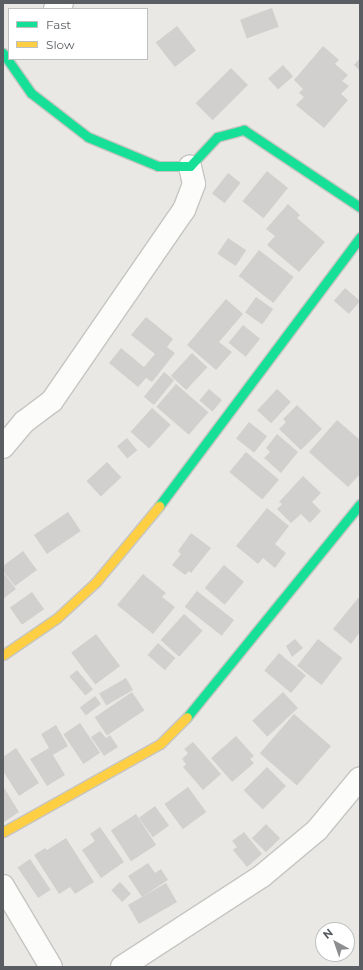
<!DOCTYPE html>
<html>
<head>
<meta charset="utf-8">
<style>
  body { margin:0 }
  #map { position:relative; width:363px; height:970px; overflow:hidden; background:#eae8e4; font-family:Montserrat,sans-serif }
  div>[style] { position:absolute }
  .building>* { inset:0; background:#d2d0ce; transform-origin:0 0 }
  .roads { filter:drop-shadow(1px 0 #c5c5c4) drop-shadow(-1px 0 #c5c5c4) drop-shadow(0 1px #c5c5c4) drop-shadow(0 -1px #c5c5c4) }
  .street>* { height:22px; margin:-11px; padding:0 11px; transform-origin:11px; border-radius:11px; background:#fcfcfb }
  .fast>* { height:9px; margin:-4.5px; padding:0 4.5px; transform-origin:4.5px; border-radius:4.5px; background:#16e098 }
  .slow>* { height:9px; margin:-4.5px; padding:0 4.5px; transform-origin:4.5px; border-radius:4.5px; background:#ffcf43 }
  span { translate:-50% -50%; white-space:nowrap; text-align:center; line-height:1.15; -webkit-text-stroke:4px #fff; paint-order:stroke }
  .frame { position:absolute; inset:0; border:4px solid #5a5e62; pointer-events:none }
  .legend { position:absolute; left:8px; top:8px; width:140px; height:52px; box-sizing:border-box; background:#fff; border:1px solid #bdbfc0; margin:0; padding:5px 7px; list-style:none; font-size:12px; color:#5a5e62 }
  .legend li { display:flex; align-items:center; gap:8px; height:20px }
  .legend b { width:20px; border:1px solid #bdbfc0 }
  .north { position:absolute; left:315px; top:922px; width:40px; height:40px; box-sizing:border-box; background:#fff; border:1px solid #bdbfc0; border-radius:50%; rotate:320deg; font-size:11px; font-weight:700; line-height:16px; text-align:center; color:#5a5e62 }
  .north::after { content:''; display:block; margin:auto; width:14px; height:18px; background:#8c8e90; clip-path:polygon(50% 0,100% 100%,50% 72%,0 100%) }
</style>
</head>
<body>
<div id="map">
  <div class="building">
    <div style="left:272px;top:8px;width:20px;height:34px;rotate:70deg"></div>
    <div style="left:177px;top:26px;width:31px;height:27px;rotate:52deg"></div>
    <div style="clip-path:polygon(323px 46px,339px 60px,335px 64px,348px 75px,342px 81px,349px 86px,341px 94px,348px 100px,324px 128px,296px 105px,304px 97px,299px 93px,303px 89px,294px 80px)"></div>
    <div style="clip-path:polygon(360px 58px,360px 71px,354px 65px)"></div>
    <div style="left:283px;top:65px;width:15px;height:20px;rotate:48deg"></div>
    <div style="left:231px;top:68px;width:24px;height:50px;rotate:45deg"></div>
    <div style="left:267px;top:171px;width:27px;height:39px;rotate:39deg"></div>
    <div style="left:228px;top:173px;width:16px;height:26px;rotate:38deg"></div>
    <div style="clip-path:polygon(288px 204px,300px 215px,297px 218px,325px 242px,299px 272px,267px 245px,275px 236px,266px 229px)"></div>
    <div style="left:228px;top:238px;width:22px;height:19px;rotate:34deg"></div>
    <div style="left:259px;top:250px;width:44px;height:33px;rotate:38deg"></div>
    <div style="left:345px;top:288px;width:20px;height:17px;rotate:41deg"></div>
    <div style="left:256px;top:297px;width:21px;height:19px;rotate:35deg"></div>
    <div style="clip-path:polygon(226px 299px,243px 314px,219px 342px,232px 352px,216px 370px,187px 345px)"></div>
    <div style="clip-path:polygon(146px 317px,173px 339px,167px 347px,175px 353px,152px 382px,146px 378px,138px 387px,109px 363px,121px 348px,144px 367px,155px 354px,131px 335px)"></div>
    <div style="left:243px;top:325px;width:22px;height:23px;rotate:39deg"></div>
    <div style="left:192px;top:353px;width:21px;height:31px;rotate:43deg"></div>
    <div style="left:164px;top:372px;width:13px;height:32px;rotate:39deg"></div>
    <div style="left:176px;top:384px;width:43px;height:30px;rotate:41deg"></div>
    <div style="left:209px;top:389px;width:17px;height:15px;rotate:40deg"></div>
    <div style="left:277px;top:389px;width:19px;height:29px;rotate:43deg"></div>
    <div style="clip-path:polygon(297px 405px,322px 429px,301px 450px,279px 429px,286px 422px,283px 419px)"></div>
    <div style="left:152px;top:408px;width:25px;height:32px;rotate:42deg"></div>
    <div style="clip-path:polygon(337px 420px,360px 440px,360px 474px,348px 487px,309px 452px)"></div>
    <div style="left:249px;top:422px;width:23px;height:21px;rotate:38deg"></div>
    <div style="clip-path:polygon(277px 434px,298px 452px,281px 473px,264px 458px,270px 452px,266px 448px)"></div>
    <div style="left:127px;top:438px;width:16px;height:13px;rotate:50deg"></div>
    <div style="left:246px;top:452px;width:43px;height:26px;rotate:40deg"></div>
    <div style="left:107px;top:462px;width:21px;height:28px;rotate:47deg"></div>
    <div style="clip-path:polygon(303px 476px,321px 493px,312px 502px,321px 511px,310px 523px,301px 514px,291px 523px,277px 509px,282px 504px,279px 502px)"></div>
    <div style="clip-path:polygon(267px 508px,289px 526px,275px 544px,286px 553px,275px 568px,263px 558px,258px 564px,236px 546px)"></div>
    <div style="left:68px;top:512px;width:23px;height:41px;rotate:56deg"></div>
    <div style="clip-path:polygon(191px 533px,211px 548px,191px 573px,189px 571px,185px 575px,172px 565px,181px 554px,178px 551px)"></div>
    <div style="clip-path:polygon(23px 551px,37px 570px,15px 586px,3px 571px,3px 566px)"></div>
    <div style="left:224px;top:565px;width:26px;height:30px;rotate:40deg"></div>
    <div style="clip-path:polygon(3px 572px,16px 589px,3px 599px)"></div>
    <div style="clip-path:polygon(143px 574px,166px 593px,162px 597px,175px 607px,153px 634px,117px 605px)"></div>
    <div style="left:197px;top:591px;width:47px;height:20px;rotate:38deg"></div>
    <div style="left:32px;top:592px;width:21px;height:27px;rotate:55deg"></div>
    <div style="clip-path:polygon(359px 597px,360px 632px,351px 644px,333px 629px)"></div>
    <div style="left:184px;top:614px;width:25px;height:35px;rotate:42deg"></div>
    <div style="left:96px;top:634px;width:40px;height:31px;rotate:53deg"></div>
    <div style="clip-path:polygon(295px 639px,303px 648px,292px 657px,286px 646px)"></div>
    <div style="left:318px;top:639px;width:31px;height:34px;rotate:38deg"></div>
    <div style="left:158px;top:643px;width:23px;height:16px;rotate:41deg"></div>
    <div style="left:279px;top:653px;width:35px;height:23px;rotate:40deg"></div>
    <div style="left:77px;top:670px;width:25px;height:10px;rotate:50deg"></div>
    <div style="left:126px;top:678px;width:14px;height:31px;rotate:60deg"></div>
    <div style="left:132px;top:692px;width:22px;height:45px;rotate:56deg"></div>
    <div style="left:283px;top:692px;width:22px;height:42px;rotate:47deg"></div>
    <div style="left:95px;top:696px;width:10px;height:19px;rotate:53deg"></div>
    <div style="left:294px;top:714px;width:49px;height:52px;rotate:41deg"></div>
    <div style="left:80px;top:723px;width:36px;height:20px;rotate:56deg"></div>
    <div style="clip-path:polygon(56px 725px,68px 746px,53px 755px,65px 775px,47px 786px,30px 759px,49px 748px,41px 734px)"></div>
    <div style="clip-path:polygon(100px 731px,106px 738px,110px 735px,118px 747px,104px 756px,91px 737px)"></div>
    <div style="clip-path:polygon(236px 736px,254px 756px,250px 759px,254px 763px,232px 782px,211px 758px)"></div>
    <div style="clip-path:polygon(193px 742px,221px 774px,203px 790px,183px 767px,186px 764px,182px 759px,188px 753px,184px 749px)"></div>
    <div style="clip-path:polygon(16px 748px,39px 783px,19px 796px,3px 771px,3px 757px)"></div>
    <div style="left:267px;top:767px;width:27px;height:33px;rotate:45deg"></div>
    <div style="clip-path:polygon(3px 786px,19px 812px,3px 823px)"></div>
    <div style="left:188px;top:787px;width:31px;height:29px;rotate:54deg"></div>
    <div style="left:155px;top:806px;width:24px;height:20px;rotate:54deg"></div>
    <div style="left:136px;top:814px;width:37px;height:30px;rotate:57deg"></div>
    <div style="left:266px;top:824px;width:20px;height:20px;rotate:45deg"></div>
    <div style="clip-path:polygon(100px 827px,124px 862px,101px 878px,82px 850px,95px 841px,90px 834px)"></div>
    <div style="clip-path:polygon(244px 832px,262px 854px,247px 867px,233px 850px,237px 847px,232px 841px)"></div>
    <div style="clip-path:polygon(66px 838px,94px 882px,75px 894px,70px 887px,59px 894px,34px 855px,45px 848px,47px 850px)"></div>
    <div style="left:30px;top:859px;width:37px;height:15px;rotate:56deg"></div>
    <div style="clip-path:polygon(148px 863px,155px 873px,161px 869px,168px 880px,142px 897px,128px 876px)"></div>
    <div style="left:120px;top:882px;width:16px;height:12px;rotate:47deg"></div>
    <div style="left:166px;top:883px;width:22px;height:44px;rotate:60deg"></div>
  </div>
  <div class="roads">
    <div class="street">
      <div style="left:55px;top:9px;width:9px;rotate:-41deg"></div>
      <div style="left:3px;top:447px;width:33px;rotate:-50deg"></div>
      <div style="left:24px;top:422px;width:35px;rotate:-37deg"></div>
      <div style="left:52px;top:401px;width:232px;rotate:-55.4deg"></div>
      <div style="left:184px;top:210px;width:28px;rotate:-69deg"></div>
      <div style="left:194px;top:184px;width:18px;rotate:-103deg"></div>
      <div style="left:3px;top:886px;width:94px;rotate:59.3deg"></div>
      <div style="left:122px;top:967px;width:167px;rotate:-33deg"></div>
      <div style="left:262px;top:876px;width:72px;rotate:-39.9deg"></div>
      <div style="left:317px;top:830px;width:67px;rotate:-50.4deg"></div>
    </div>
    <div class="fast">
      <div style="left:3px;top:53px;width:49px;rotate:55deg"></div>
      <div style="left:31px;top:93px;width:72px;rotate:37.7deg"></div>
      <div style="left:88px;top:137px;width:76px;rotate:22.5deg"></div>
      <div style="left:158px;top:166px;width:32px"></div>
      <div style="left:190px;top:166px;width:40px;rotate:-47deg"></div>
      <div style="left:217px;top:137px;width:28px;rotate:-15deg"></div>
      <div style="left:244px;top:130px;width:139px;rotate:33.6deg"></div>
      <div style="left:159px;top:506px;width:336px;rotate:-53.2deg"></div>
      <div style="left:187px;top:717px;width:274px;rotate:-50.9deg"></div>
    </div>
    <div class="slow">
      <div style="left:3px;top:655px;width:65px;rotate:-34.4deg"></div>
      <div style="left:57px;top:618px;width:53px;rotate:-42.7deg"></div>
      <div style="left:96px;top:582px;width:99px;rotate:-50.3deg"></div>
      <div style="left:3px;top:832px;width:180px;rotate:-29.3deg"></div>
      <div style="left:160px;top:744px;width:38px;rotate:-45deg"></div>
    </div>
  </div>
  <div class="frame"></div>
  <ul class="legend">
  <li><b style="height:5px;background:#16e098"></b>Fast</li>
  <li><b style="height:5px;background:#ffcf43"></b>Slow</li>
  </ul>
  <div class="north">N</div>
</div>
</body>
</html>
